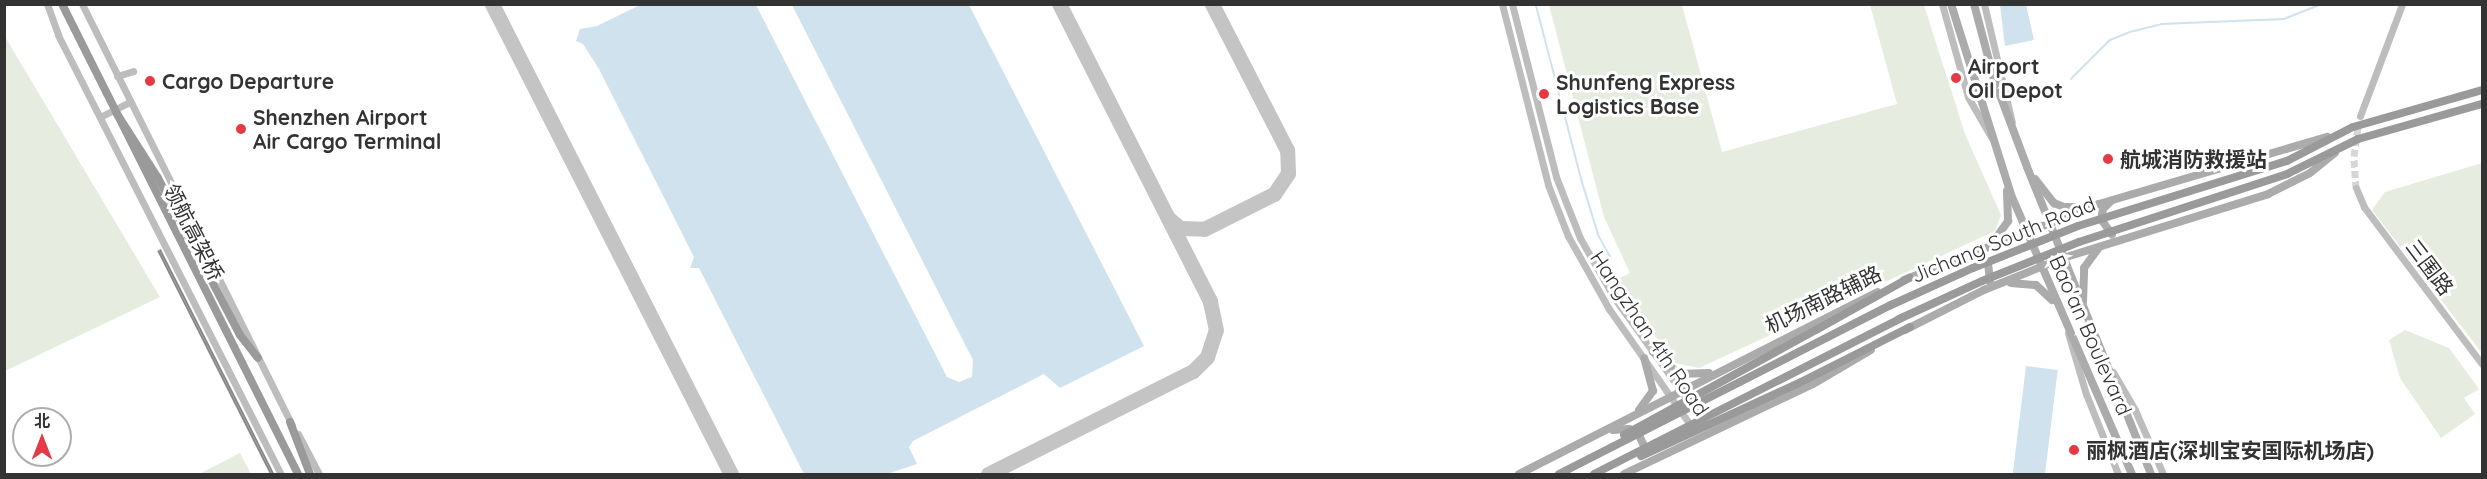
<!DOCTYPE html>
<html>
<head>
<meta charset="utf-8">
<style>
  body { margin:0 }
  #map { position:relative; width:2487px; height:479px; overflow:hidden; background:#fff; font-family:Quicksand,"Noto Sans SC",sans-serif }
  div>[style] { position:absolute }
  .green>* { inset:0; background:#e6ecdf }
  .water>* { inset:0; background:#cfe2ee; transform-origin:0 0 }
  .stream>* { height:1.5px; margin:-0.75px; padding:0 0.75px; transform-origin:0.75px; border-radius:0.75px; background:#cfe2ee }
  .taxiway>* { height:15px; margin:-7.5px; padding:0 7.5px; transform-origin:7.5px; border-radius:7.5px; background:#c4c4c4 }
  .secondary-tunnel>* { height:7px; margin-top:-3.5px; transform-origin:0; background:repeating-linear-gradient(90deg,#d6d6d6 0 7px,transparent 0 10.5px) }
  .secondary>* { height:7px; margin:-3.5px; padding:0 3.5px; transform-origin:3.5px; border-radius:3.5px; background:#bdbdbd }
  .primary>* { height:8px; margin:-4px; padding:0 4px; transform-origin:4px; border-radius:4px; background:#ababab }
  .highway>* { height:8px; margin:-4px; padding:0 4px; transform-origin:4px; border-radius:4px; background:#9a9a9a }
  .rail>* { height:4px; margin-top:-2px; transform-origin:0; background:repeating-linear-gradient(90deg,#fff 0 4.5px,#888 0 9px); box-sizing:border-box; border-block:2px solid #888 }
  .highway-bridge>* { height:8px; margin:-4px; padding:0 4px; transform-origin:4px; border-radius:4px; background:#9a9a9a }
  .dots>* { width:16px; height:16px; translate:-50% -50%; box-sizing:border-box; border:3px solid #fff; border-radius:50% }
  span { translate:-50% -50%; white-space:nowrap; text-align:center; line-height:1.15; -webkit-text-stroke:6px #fff; paint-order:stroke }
  .poi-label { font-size:21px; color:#333; font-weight:700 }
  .left { translate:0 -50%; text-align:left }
  .street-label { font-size:21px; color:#333 }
  .frame { position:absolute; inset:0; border:6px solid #333; pointer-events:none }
  .north { position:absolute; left:12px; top:407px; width:60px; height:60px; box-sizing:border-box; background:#fff; border:2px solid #adadad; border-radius:50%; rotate:0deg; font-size:16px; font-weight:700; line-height:24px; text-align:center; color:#333 }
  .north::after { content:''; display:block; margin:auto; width:21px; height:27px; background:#e63946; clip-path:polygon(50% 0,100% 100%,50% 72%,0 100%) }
</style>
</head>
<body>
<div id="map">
  <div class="green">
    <div style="clip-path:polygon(1549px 5px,1682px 5px,1722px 152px,1897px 104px,1870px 5px,1924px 5px,1965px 134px,2001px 215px,1995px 231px,1699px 368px,1675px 363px,1615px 281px,1630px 273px,1604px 217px)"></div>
    <div style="clip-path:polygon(4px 35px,160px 297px,5px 371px,4px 371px)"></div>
    <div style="clip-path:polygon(2482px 163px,2482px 353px,2372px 210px,2385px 192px)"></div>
    <div style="clip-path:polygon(2405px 330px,2449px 348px,2479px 389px,2464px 398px,2475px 414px,2441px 438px,2400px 378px,2389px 340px)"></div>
    <div style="clip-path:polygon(240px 453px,251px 474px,199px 474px)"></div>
  </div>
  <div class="water">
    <div style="clip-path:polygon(640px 5px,756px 5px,947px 377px,959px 382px,972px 377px,973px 360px,792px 5px,969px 5px,1144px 346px,1060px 388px,1044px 374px,913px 441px,909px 447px,917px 464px,887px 474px,804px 474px,699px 268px,690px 268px,694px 257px,599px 69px,583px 44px,576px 41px,580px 29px,597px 26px)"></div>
    <div style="clip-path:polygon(2000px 5px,2026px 5px,2034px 40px,2005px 46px)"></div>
    <div style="left:2026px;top:366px;width:32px;height:108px;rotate:7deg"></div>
  </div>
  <div class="stream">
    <div style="left:1536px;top:4px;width:183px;rotate:75.4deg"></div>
    <div style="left:1582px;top:181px;width:58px;rotate:72.8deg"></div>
    <div style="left:1599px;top:236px;width:23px;rotate:61deg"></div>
    <div style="left:2071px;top:79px;width:55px;rotate:-45deg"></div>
    <div style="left:2110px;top:40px;width:22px;rotate:-22deg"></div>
    <div style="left:2130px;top:32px;width:32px;rotate:-14deg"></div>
    <div style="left:2161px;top:24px;width:123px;rotate:-2.3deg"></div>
    <div style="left:2284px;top:19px;width:41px;rotate:-21.5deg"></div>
  </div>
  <div class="taxiway">
    <div style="left:492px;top:4px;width:527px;rotate:63.05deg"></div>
    <div style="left:1168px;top:218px;width:16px;rotate:40deg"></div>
    <div style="left:1180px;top:228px;width:24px;rotate:2deg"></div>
    <div style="left:1204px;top:229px;width:78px;rotate:-26.6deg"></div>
    <div style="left:1274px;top:194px;width:25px;rotate:-56deg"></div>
    <div style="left:1288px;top:173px;width:23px;rotate:-92deg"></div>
    <div style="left:1287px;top:150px;width:164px;rotate:-117.2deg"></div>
    <div style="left:988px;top:474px;width:229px;rotate:-26.7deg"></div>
    <div style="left:1193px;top:371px;width:20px;rotate:-45deg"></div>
    <div style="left:1207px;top:357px;width:28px;rotate:-72deg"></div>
    <div style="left:1216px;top:330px;width:30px;rotate:-102deg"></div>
    <div style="left:1210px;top:301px;width:333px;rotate:-116.9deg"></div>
  </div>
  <div class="secondary-tunnel">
    <div style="left:2356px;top:188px;width:32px;rotate:-94deg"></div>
    <div style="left:2354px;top:156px;width:34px;rotate:-82deg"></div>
  </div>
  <div class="secondary">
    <div style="left:47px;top:4px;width:33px;rotate:70deg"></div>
    <div style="left:58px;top:35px;width:492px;rotate:63.1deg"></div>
    <div style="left:82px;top:4px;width:470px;rotate:63.5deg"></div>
    <div style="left:1502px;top:4px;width:187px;rotate:75.7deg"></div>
    <div style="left:1548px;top:185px;width:55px;rotate:68.6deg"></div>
    <div style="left:1568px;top:236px;width:84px;rotate:60.7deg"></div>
    <div style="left:1609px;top:309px;width:146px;rotate:55deg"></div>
    <div style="left:1512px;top:4px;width:179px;rotate:75.7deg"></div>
    <div style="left:1556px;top:177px;width:66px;rotate:68.5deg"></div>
    <div style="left:1580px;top:238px;width:70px;rotate:60.2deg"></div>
    <div style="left:1615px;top:299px;width:153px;rotate:54.3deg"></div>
    <div style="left:1942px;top:4px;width:97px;rotate:74.4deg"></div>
    <div style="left:1968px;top:97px;width:46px;rotate:60.1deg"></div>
    <div style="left:1984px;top:4px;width:121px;rotate:76.7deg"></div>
    <div style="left:117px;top:76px;width:17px;rotate:-17deg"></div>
    <div style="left:2360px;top:116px;width:120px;rotate:-69.4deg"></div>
    <div style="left:100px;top:117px;width:34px;rotate:-27deg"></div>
    <div style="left:2356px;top:188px;width:21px;rotate:67deg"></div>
    <div style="left:2364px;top:207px;width:196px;rotate:53.1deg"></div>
    <div style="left:2068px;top:333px;width:64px;rotate:73.6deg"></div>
    <div style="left:2086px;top:394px;width:86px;rotate:68.2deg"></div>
    <div style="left:2113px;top:372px;width:44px;rotate:59.9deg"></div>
    <div style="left:2135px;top:410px;width:70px;rotate:66.4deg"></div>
    <div style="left:298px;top:434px;width:45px;rotate:62.3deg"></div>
  </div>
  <div class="primary">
    <div style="left:1951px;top:4px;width:202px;rotate:72.5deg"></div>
    <div style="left:2012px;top:197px;width:302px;rotate:66.6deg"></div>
    <div style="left:1974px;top:4px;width:78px;rotate:75.1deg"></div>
    <div style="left:1994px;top:79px;width:94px;rotate:69.4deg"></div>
    <div style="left:2027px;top:167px;width:331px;rotate:68deg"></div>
    <div style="left:2035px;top:179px;width:31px;rotate:52deg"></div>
    <div style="left:2054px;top:203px;width:11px;rotate:22deg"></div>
    <div style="left:2064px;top:207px;width:19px"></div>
    <div style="left:2111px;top:201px;width:11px;rotate:135deg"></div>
    <div style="left:2103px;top:209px;width:10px;rotate:101deg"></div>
    <div style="left:2101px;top:219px;width:19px;rotate:55deg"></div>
    <div style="left:1993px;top:242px;width:26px;rotate:-54deg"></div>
    <div style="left:2008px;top:221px;width:30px;rotate:-92deg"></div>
    <div style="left:1969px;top:255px;width:21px;rotate:23deg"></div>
    <div style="left:1988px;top:263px;width:19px;rotate:84deg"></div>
    <div style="left:1904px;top:280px;width:209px;rotate:-21.3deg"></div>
    <div style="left:2099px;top:204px;width:238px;rotate:-16.4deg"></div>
    <div style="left:2011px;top:283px;width:25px;rotate:5deg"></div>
    <div style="left:2036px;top:285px;width:22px;rotate:43deg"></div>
    <div style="left:2083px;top:302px;width:34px;rotate:-88deg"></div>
    <div style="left:2084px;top:268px;width:26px;rotate:-54deg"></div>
    <div style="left:1905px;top:330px;width:89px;rotate:-26.9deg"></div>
    <div style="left:1984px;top:290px;width:85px;rotate:-22.1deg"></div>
    <div style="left:2063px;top:258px;width:215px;rotate:-17.3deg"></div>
    <div style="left:2268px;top:194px;width:47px;rotate:-26.6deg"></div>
    <div style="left:2310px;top:173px;width:32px;rotate:-39deg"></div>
    <div style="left:1653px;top:352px;width:34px;rotate:40deg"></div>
    <div style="left:1679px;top:374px;width:30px;rotate:-2deg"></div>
    <div style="left:1639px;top:410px;width:24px;rotate:-54deg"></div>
    <div style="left:1653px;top:391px;width:34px;rotate:-105deg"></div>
    <div style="left:1613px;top:430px;width:16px;rotate:-4deg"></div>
    <div style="left:1629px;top:429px;width:10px;rotate:24deg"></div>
    <div style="left:1638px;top:433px;width:21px;rotate:65deg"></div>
    <div style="left:1519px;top:474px;width:402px;rotate:-26.9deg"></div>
    <div style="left:1624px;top:474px;width:209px;rotate:-25.5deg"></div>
    <div style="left:1813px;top:384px;width:67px;rotate:-30.4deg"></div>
  </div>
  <div class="highway">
    <div style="left:2287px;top:161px;width:74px;rotate:-27.3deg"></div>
    <div style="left:2353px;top:127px;width:134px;rotate:-16deg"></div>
    <div style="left:2287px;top:174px;width:79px;rotate:-26.2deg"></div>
    <div style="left:2358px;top:139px;width:129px;rotate:-15.8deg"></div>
    <div style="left:207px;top:272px;width:71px;rotate:62.4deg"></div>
    <div style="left:240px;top:335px;width:29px;rotate:52deg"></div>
    <div style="left:1816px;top:330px;width:107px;rotate:-29.2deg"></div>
    <div style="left:1801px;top:382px;width:122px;rotate:-26.8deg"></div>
    <div style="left:290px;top:422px;width:56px;rotate:69deg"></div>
  </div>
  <div class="rail">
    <div style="left:159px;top:250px;width:251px;rotate:63.2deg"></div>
  </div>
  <div class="highway-bridge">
    <div style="left:62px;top:4px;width:526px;rotate:63.34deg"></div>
    <div style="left:117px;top:114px;width:76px;rotate:57.4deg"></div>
    <div style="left:158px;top:178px;width:106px;rotate:62.5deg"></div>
    <div style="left:1624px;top:435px;width:219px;rotate:-28.7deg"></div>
    <div style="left:1641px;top:456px;width:176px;rotate:-24.8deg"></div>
    <div style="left:1559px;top:474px;width:373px;rotate:-27deg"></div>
    <div style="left:1891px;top:305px;width:90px;rotate:-24.3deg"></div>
    <div style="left:1973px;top:268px;width:113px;rotate:-21.8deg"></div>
    <div style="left:2078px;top:226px;width:219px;rotate:-17.3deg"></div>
    <div style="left:1594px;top:474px;width:342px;rotate:-26.9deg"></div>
    <div style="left:1899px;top:319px;width:91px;rotate:-24.6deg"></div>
    <div style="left:1982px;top:281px;width:105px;rotate:-21.9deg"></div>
    <div style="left:2079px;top:242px;width:219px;rotate:-18.1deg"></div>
  </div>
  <div class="dots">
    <div style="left:1956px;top:78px;background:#e63946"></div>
    <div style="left:150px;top:81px;background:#e63946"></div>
    <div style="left:1544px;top:94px;background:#e63946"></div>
    <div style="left:241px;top:129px;background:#e63946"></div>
    <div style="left:2108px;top:159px;background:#e63946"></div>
    <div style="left:2074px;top:450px;background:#e63946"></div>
  </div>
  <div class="poi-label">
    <span class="left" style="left:1968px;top:78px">Airport<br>Oil Depot</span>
    <span class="left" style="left:162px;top:81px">Cargo Departure</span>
    <span class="left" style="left:1556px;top:94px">Shunfeng Express<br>Logistics Base</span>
    <span class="left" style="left:253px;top:129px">Shenzhen Airport<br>Air Cargo Terminal</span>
    <span class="left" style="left:2120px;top:159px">航城消防救援站</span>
    <span class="left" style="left:2086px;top:450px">丽枫酒店(深圳宝安国际机场店)</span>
  </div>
  <div class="street-label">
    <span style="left:194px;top:232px;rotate:63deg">领航高架桥</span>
    <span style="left:2003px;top:239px;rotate:-22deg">Jichang South Road</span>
    <span style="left:2430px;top:267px;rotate:53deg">三围路</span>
    <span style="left:1823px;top:299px;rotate:-26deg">机场南路辅路</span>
    <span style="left:1650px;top:333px;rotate:56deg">Hangzhan 4th Road</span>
    <span style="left:2091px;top:335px;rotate:66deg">Bao'an Boulevard</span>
  </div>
  <div class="frame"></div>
  <div class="north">北</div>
</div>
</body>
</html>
